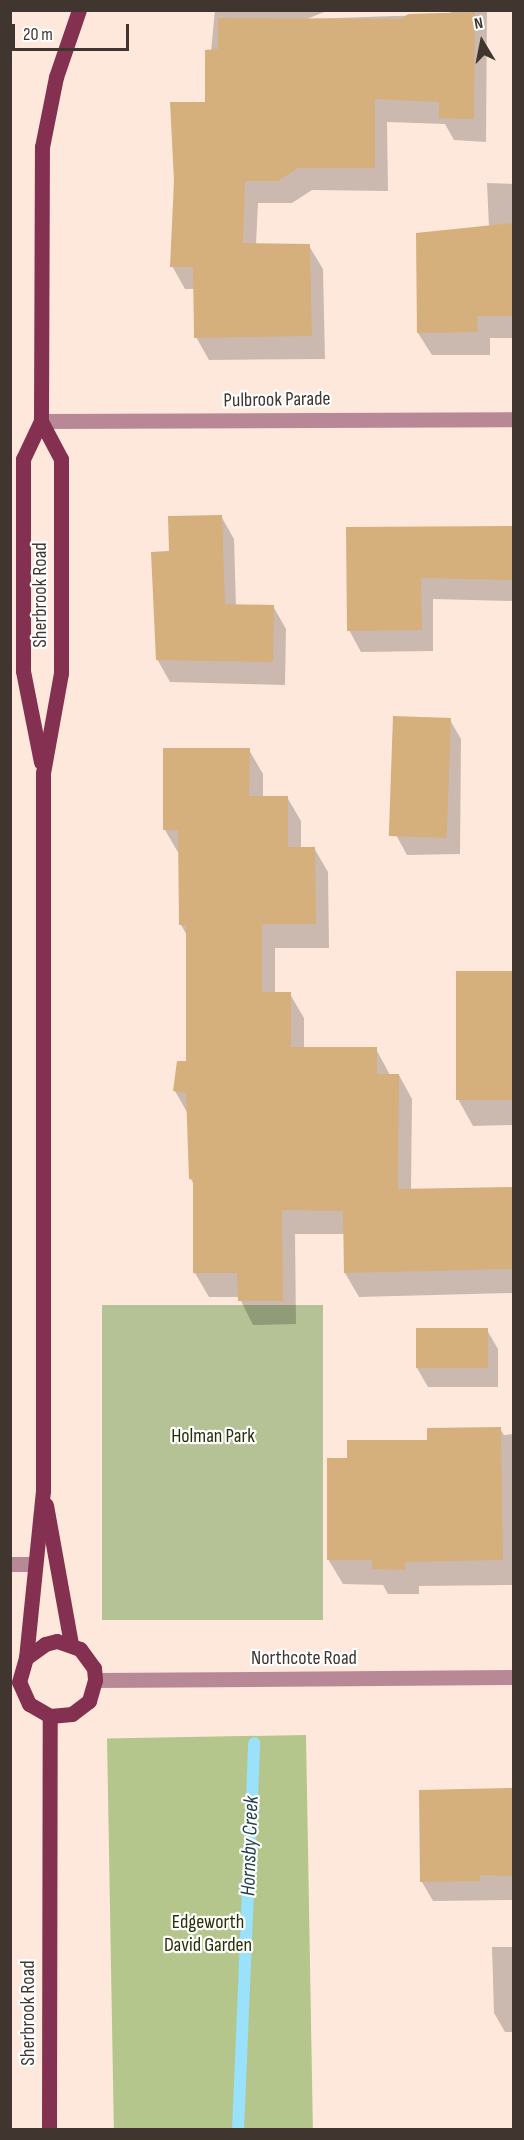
<!DOCTYPE html>
<html>
<head>
<meta charset="utf-8">
<style>
  body { margin:0 }
  #map { position:relative; width:524px; height:2140px; overflow:hidden; background:#fee8db; font-family:"Sofia Sans Condensed",sans-serif }
  div>[style] { position:absolute }
  .green>* { inset:0; background:#b4c295; transform-origin:0 0 }
  .forest>* { inset:0; background:#b4c68c; transform-origin:0 0 }
  .shadow>* { inset:0; background:#0003 }
  .stream>* { height:12px; margin:-6px; padding:0 6px; transform-origin:6px; border-radius:6px; background:#9ae1fb }
  .building>* { inset:0; background:#d5b07d; transform-origin:0 0 }
  .minor>* { height:15px; margin:-7.5px; padding:0 7.5px; transform-origin:7.5px; border-radius:7.5px; background:#b98896 }
  .major>* { height:15px; margin:-7.5px; padding:0 7.5px; transform-origin:7.5px; border-radius:7.5px; background:#843050 }
  span { translate:-50% -50%; white-space:nowrap; text-align:center; line-height:1.15; -webkit-text-stroke:4.5px #fff; paint-order:stroke }
  .street-label { font-size:20px; color:#40352f }
  .park-label { font-size:20px; color:#273105 }
  .water-label { font-size:21px; color:#1c3e49; font-style:italic }
  .frame { position:absolute; inset:0; border:12px solid #40352f; pointer-events:none }
  .north { position:absolute; left:452px; top:12px; width:60px; height:60px; -webkit-text-stroke:4px #fff; paint-order:stroke; rotate:350deg; font-size:16px; font-weight:700; line-height:24px; text-align:center; color:#40352f }
  .north::after { content:''; display:block; margin:auto; width:21px; height:27px; background:#40352f; clip-path:polygon(50% 0,100% 100%,50% 72%,0 100%) }
  .scale { position:absolute; left:12px; top:24px; width:117px; height:27px; box-sizing:border-box; border:3px solid #40352f; border-top:0; padding-left:8px; font-size:18px; line-height:21px; white-space:nowrap; color:#40352f; -webkit-text-stroke:4px #fff; paint-order:stroke }
</style>
</head>
<body>
<div id="map">
  <div class="green">
    <div style="left:323px;top:1305px;width:315px;height:221px;rotate:90deg"></div>
  </div>
  <div class="forest">
    <div style="left:306px;top:1735px;width:394px;height:199px;rotate:89deg"></div>
  </div>
  <div class="shadow">
    <div style="clip-path:polygon(215px 10px,329px 10px,307px 19px,425px 15px,444px 53px,451px 10px,487px 10px,486px 142px,454px 140px,445px 124px,387px 122px,388px 191px,312px 190px,292px 203px,258px 203px,256px 245px,309px 246px,323px 269px,325px 359px,209px 360px,196px 337px,195px 289px,185px 289px,172px 266px,206px 103px)"></div>
    <div style="clip-path:polygon(487px 183px,514px 184px,514px 338px,490px 338px,490px 355px,432px 355px,418px 333px,489px 227px)"></div>
    <div style="clip-path:polygon(221px 516px,234px 539px,236px 606px,273px 606px,286px 629px,285px 685px,170px 682px,157px 659px,171px 553px)"></div>
    <div style="clip-path:polygon(348px 529px,514px 530px,514px 601px,433px 599px,433px 651px,361px 652px,349px 630px)"></div>
    <div style="clip-path:polygon(450px 720px,461px 739px,460px 854px,407px 855px,396px 835px)"></div>
    <div style="clip-path:polygon(249px 750px,263px 774px,263px 797px,287px 797px,301px 821px,301px 848px,314px 848px,328px 872px,329px 948px,275px 948px,275px 994px,290px 994px,304px 1018px,304px 1048px,376px 1049px,390px 1075px,399px 1075px,412px 1099px,411px 1190px,514px 1188px,514px 1293px,359px 1297px,345px 1273px,345px 1234px,295px 1234px,296px 1324px,253px 1325px,239px 1297px,209px 1297px,195px 1273px,195px 1186px,190px 1178px,188px 1114px,175px 1091px,187px 1062px,188px 937px,181px 925px,179px 854px,165px 830px)"></div>
    <div style="clip-path:polygon(458px 973px,514px 973px,514px 1125px,473px 1126px,459px 1101px)"></div>
    <div style="clip-path:polygon(487px 1330px,498px 1349px,498px 1387px,428px 1387px,417px 1368px)"></div>
    <div style="clip-path:polygon(500px 1429px,504px 1435px,514px 1434px,514px 1585px,419px 1586px,419px 1594px,388px 1594px,383px 1585px,343px 1584px,328px 1559px,349px 1460px)"></div>
    <div style="clip-path:polygon(514px 1789px,514px 1900px,433px 1901px,422px 1882px,421px 1792px)"></div>
    <div style="clip-path:polygon(492px 1947px,514px 1947px,514px 2032px,505px 2032px,494px 2013px)"></div>
  </div>
  <div class="stream">
    <div style="left:238px;top:2130px;width:387px;rotate:-87.6deg"></div>
  </div>
  <div class="building">
    <div style="clip-path:polygon(475px 12px,474px 119px,439px 118px,439px 102px,375px 99px,375px 168px,298px 168px,278px 181px,245px 181px,243px 243px,310px 244px,312px 336px,194px 338px,193px 267px,170px 267px,174px 181px,170px 102px,205px 102px,205px 50px,218px 49px,218px 18px,402px 19px,408px 14px)"></div>
    <div style="clip-path:polygon(513px 223px,513px 316px,477px 316px,478px 332px,417px 333px,416px 233px)"></div>
    <div style="clip-path:polygon(222px 515px,225px 604px,274px 605px,273px 662px,156px 660px,151px 552px,169px 551px,168px 516px)"></div>
    <div style="clip-path:polygon(513px 526px,513px 580px,421px 578px,422px 630px,347px 631px,346px 527px)"></div>
    <div style="left:393px;top:716px;width:58px;height:120px;rotate:2deg"></div>
    <div style="clip-path:polygon(163px 748px,250px 748px,249px 796px,288px 796px,288px 847px,315px 847px,316px 924px,262px 924px,262px 992px,291px 992px,291px 1047px,377px 1047px,377px 1074px,399px 1074px,398px 1189px,513px 1187px,513px 1269px,344px 1273px,343px 1211px,282px 1210px,283px 1301px,238px 1301px,237px 1273px,193px 1273px,193px 1179px,189px 1179px,186px 1093px,173px 1091px,177px 1061px,186px 1061px,186px 925px,179px 925px,178px 830px,163px 830px)"></div>
    <div style="left:513px;top:971px;width:129px;height:57px;rotate:90deg"></div>
    <div style="left:416px;top:1328px;width:72px;height:40px"></div>
    <div style="clip-path:polygon(501px 1427px,503px 1560px,405px 1562px,405px 1570px,372px 1569px,372px 1560px,327px 1560px,327px 1458px,347px 1458px,347px 1440px,427px 1440px,427px 1428px)"></div>
    <div style="clip-path:polygon(513px 1788px,513px 1876px,480px 1875px,480px 1881px,420px 1882px,419px 1790px)"></div>
  </div>
  <div class="minor">
    <div style="left:41px;top:421px;width:473px;rotate:-0.2deg"></div>
    <div style="left:10px;top:1564px;width:25px"></div>
    <div style="left:95px;top:1680px;width:419px;rotate:-0.4deg"></div>
  </div>
  <div class="major">
    <div style="left:41px;top:762px;width:93px;rotate:-101.2deg"></div>
    <div style="left:23px;top:671px;width:212px;rotate:-90deg"></div>
    <div style="left:23px;top:459px;width:42px;rotate:-64.7deg"></div>
    <div style="left:41px;top:421px;width:274px;rotate:-89.8deg"></div>
    <div style="left:42px;top:147px;width:71px;rotate:-78.7deg"></div>
    <div style="left:56px;top:77px;width:71px;rotate:-71.1deg"></div>
    <div style="left:46px;top:1505px;width:141px;rotate:79.8deg"></div>
    <div style="left:26px;top:1658px;width:24px;rotate:-36deg"></div>
    <div style="left:45px;top:1644px;width:12px;rotate:-14deg"></div>
    <div style="left:57px;top:1641px;width:24px;rotate:19deg"></div>
    <div style="left:80px;top:1649px;width:24px;rotate:54deg"></div>
    <div style="left:94px;top:1668px;width:12px;rotate:85deg"></div>
    <div style="left:95px;top:1680px;width:22px;rotate:106deg"></div>
    <div style="left:89px;top:1701px;width:21px;rotate:143deg"></div>
    <div style="left:72px;top:1714px;width:22px;rotate:175deg"></div>
    <div style="left:50px;top:1716px;width:24px;rotate:-150deg"></div>
    <div style="left:29px;top:1704px;width:24px;rotate:-114deg"></div>
    <div style="left:19px;top:1682px;width:25px;rotate:-74deg"></div>
    <div style="left:26px;top:1658px;width:168px;rotate:-84.2deg"></div>
    <div style="left:43px;top:1491px;width:718px;rotate:-90deg"></div>
    <div style="left:43px;top:773px;width:102px;rotate:-79.8deg"></div>
    <div style="left:61px;top:673px;width:214px;rotate:-90deg"></div>
    <div style="left:61px;top:459px;width:43px;rotate:-117.8deg"></div>
    <div style="left:49px;top:2130px;width:414px;rotate:-89.9deg"></div>
  </div>
  <div class="street-label">
    <span style="left:277px;top:400px;rotate:-1deg">Pulbrook Parade</span>
    <span style="left:40px;top:595px;rotate:-90deg">Sherbrook Road</span>
    <span style="left:304px;top:1658px">Northcote Road</span>
    <span style="left:28px;top:2013px;rotate:-90deg">Sherbrook Road</span>
  </div>
  <div class="park-label">
    <span style="left:213px;top:1436px">Holman Park</span>
    <span style="left:208px;top:1934px">Edgeworth<br>David Garden</span>
  </div>
  <div class="water-label">
    <span style="left:250px;top:1846px;rotate:-88deg">Hornsby Creek</span>
  </div>
  <div class="frame"></div>
  <div class="north">N</div>
  <div class="scale">20 m</div>
</div>
</body>
</html>
